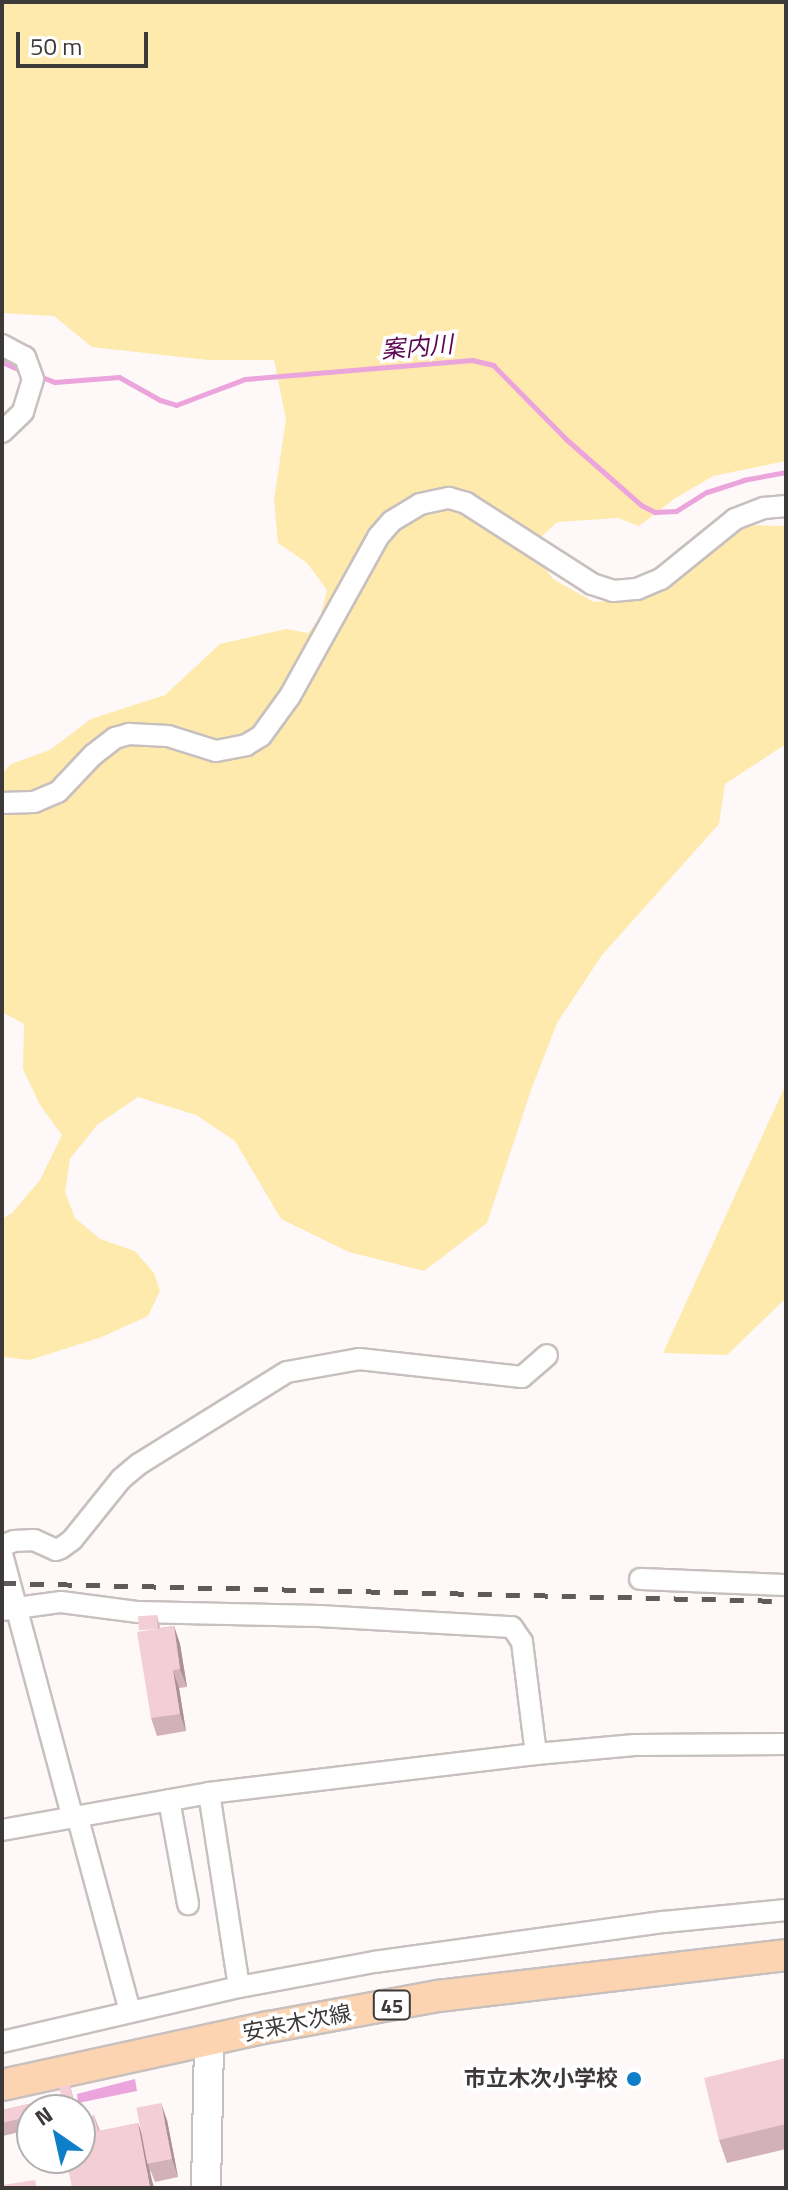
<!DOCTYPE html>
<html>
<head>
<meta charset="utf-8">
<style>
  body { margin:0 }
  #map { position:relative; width:788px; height:2190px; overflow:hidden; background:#fef9f8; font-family:"Titillium Web","Noto Sans JP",sans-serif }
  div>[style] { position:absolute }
  .green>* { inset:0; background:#feeaad }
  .water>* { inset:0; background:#eba4dc }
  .stream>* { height:5px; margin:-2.5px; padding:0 2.5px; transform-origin:2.5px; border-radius:2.5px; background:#eba4dc }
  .roads { filter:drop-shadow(2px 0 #c8c0be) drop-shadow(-2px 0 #c8c0be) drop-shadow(0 2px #c8c0be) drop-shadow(0 -2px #c8c0be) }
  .street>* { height:20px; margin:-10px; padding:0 10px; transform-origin:10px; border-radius:10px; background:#fff }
  .secondary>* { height:28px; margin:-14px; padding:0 14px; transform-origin:14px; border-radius:14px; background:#fff }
  .primary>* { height:30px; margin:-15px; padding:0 15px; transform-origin:15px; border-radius:15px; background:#fcd4b1 }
  .rail>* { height:5px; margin-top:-2.5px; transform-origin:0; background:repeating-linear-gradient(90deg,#5e5b5a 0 14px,transparent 0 28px) }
  .wall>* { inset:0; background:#d2b1b8 }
  .shaded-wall>* { inset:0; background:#ab9096 }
  .building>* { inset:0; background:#f4ced6; transform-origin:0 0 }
  .dots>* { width:22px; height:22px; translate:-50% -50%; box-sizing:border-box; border:4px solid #fff; border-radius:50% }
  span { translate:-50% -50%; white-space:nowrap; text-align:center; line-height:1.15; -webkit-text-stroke:7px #fff; paint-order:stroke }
  .shield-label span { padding:2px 6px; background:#fff; border:2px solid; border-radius:6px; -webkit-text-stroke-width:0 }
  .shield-label { font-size:20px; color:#3c3938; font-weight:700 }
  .street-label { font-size:22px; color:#3c3938 }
  .poi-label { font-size:22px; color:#3c3938; font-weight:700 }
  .right { translate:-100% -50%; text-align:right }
  .water-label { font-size:24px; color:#5d0653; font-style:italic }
  .frame { position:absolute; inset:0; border:4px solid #3c3938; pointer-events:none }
  .north { position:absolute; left:16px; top:2094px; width:80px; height:80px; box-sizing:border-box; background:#fff; border:2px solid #b1b0af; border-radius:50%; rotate:326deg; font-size:22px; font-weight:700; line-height:32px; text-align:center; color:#3c3938 }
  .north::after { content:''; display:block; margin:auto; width:28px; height:36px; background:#0f7ec8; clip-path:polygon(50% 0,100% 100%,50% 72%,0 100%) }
  .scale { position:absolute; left:16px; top:32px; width:132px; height:36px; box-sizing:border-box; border:4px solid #3c3938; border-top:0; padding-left:10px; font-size:24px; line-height:28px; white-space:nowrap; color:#3c3938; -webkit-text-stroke:6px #fff; paint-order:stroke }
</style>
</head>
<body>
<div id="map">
  <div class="green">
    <div style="clip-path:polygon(2px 2px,786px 2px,786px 461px,713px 476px,674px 499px,639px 526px,618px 518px,557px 522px,539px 539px,542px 564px,553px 579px,594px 602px,639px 598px,746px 525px,786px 526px,786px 744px,725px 784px,719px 824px,602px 955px,557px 1023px,531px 1090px,487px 1223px,424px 1271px,349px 1252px,281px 1219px,235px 1141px,196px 1115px,138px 1097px,97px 1125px,70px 1159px,65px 1192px,75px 1218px,100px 1239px,135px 1251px,154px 1273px,160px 1291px,148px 1316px,102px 1337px,30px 1360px,2px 1357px,2px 1219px,12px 1213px,40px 1180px,62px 1135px,40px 1105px,23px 1069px,24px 1024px,2px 1012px,2px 774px,11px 764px,50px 750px,91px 719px,165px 695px,220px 644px,286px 629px,308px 633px,320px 618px,327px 590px,307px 563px,278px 543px,274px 500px,286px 419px,274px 360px,208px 360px,92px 347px,54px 316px,2px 313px)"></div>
    <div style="clip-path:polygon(786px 1084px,786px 1298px,727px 1355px,663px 1353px)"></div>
  </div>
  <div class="water">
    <div style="clip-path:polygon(135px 2079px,137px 2091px,78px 2103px,77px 2094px)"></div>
  </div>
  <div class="stream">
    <div style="left:2px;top:362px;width:22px;rotate:24deg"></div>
    <div style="left:39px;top:376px;width:17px;rotate:21deg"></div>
    <div style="left:55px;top:382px;width:64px;rotate:-4.5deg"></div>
    <div style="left:119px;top:377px;width:47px;rotate:29.3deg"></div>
    <div style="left:160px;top:400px;width:17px;rotate:17deg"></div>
    <div style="left:176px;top:405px;width:74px;rotate:-20.6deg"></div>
    <div style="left:245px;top:379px;width:228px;rotate:-4.8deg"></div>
    <div style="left:472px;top:360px;width:22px;rotate:13deg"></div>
    <div style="left:493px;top:365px;width:105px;rotate:45.4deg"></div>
    <div style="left:567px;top:440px;width:98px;rotate:41.3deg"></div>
    <div style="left:641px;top:505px;width:16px;rotate:27deg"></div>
    <div style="left:655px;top:512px;width:21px;rotate:-3deg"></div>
    <div style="left:676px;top:511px;width:36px;rotate:-32deg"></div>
    <div style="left:707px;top:492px;width:38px;rotate:-18deg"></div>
    <div style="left:743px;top:480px;width:44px;rotate:-10.5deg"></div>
  </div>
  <div class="roads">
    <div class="street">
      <div style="left:2px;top:345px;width:26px;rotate:28deg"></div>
      <div style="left:25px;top:357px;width:23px;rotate:70deg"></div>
      <div style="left:33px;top:379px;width:34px;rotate:107deg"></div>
      <div style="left:23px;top:412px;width:29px;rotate:136deg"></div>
      <div style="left:2px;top:803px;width:32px;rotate:-2deg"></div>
      <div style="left:34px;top:802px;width:26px;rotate:-23deg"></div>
      <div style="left:58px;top:792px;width:51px;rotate:-46.6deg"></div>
      <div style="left:93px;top:755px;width:28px;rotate:-38deg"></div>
      <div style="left:115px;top:738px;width:15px;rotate:-16deg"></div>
      <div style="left:129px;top:734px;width:39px;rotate:3deg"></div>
      <div style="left:168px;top:736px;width:50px;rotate:17.4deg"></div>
      <div style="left:216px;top:751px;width:31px;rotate:-11deg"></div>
      <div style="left:246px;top:745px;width:17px;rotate:-31deg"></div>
      <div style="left:261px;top:736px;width:49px;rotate:-54.1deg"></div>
      <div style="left:290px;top:696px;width:182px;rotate:-61deg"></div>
      <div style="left:378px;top:537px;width:21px;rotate:-49deg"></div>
      <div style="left:392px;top:521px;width:33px;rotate:-31deg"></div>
      <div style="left:420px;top:504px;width:30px;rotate:-12deg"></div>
      <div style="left:449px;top:498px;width:18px;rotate:16deg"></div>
      <div style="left:466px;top:503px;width:150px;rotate:32.7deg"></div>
      <div style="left:592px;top:584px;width:22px;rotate:18deg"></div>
      <div style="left:613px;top:591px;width:24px;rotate:-5deg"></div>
      <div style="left:637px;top:589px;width:26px;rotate:-23deg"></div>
      <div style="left:661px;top:579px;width:95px;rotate:-39deg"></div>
      <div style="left:735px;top:519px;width:31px;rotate:-21deg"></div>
      <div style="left:764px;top:508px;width:22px;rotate:-5deg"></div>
      <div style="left:2px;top:1546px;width:13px;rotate:-23deg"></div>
      <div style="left:14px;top:1541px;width:20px;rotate:-3deg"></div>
      <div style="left:34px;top:1540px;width:24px;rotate:24deg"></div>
      <div style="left:56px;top:1550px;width:5px;rotate:-22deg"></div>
      <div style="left:61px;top:1548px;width:14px;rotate:-36deg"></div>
      <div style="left:72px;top:1540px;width:78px;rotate:-51.2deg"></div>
      <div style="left:121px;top:1479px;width:23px;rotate:-40deg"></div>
      <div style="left:139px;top:1464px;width:174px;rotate:-31.9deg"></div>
      <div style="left:287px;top:1372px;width:73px;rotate:-10.2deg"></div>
      <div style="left:359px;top:1359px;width:164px;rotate:6.3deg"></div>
      <div style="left:522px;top:1377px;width:33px;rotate:-41deg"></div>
      <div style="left:2px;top:1554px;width:271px;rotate:75deg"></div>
      <div style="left:640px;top:1579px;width:146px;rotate:2.4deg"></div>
      <div style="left:2px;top:1610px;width:60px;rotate:-7.7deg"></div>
      <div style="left:61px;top:1602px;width:78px;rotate:7.4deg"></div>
      <div style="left:138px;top:1612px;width:181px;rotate:1.3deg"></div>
      <div style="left:319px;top:1616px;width:193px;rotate:3.3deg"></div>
      <div style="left:512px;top:1627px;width:18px;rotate:56deg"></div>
      <div style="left:522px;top:1642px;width:113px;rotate:82.9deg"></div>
      <div style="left:209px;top:1793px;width:196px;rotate:81.2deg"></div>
      <div style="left:169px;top:1800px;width:106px;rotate:79.6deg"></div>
      <div style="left:77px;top:1815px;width:204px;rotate:74.9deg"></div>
      <div style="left:2px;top:1830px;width:210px;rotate:-10.1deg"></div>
      <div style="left:209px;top:1793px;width:329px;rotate:-6.8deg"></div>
      <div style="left:536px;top:1754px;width:99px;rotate:-5.2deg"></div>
      <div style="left:635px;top:1745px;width:151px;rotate:-0.4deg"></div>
      <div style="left:2px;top:2042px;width:243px;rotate:-13.1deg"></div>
      <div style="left:239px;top:1987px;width:137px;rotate:-10.5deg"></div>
      <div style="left:374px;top:1962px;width:293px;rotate:-7.9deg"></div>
      <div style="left:664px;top:1922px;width:123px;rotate:-5.6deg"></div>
    </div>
    <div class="secondary">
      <div style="left:206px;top:2188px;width:147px;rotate:-88.8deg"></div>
    </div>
    <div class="primary">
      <div style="left:2px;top:2085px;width:273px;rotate:-12.3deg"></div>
      <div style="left:269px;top:2027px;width:172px;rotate:-10.4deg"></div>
      <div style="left:438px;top:1996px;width:350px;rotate:-6.7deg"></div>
    </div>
  </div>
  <div class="rail">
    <div style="left:2px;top:1583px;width:784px;rotate:1.32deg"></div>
  </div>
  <div class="wall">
    <div style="clip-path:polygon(157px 1615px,160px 1628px,174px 1626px,180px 1644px,187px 1687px,179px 1688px,186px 1731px,157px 1736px,151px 1718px)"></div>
    <div style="clip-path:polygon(786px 2058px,786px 2149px,727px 2163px,719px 2140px)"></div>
    <div style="clip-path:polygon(70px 2085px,75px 2105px,64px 2107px,61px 2101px)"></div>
    <div style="clip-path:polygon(60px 2097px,64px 2110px,32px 2110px,32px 2129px,3px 2136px,2px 2132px,2px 2110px)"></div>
    <div style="clip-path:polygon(94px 2115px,100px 2131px,138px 2123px,142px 2133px,167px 2120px,178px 2177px,155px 2182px,151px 2172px,82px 2134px)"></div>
  </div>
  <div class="shaded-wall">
    <div style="clip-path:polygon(174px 1626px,180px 1644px,187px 1687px,180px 1669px)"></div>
    <div style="clip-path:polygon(173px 1670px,179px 1688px,186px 1731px,180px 1714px)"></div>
    <div style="clip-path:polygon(161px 2103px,167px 2120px,178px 2177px,172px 2159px)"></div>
    <div style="clip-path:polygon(138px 2123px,146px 2146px,148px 2164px,154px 2188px,150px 2188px)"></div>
  </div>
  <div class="building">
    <div style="left:157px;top:1615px;width:14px;height:19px;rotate:86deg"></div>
    <div style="clip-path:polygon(174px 1626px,180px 1669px,173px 1670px,180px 1714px,151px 1718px,137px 1632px)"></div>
    <div style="clip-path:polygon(786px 2058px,786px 2124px,719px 2140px,704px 2078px)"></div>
    <div style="left:70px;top:2085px;width:14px;height:11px;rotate:78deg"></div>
    <div style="clip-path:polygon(60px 2097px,62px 2110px,32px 2110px,32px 2116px,2px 2123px,2px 2110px)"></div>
    <div style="left:161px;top:2103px;width:57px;height:25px;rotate:79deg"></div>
    <div style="clip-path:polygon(94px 2115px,98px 2131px,138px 2123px,150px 2188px,72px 2188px,66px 2158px,80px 2158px,80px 2134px,82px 2134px,80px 2119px)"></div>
    <div style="clip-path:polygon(35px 2180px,37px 2188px,2px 2188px,2px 2185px)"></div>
  </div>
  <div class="dots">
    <div style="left:634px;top:2079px;background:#0f7ec8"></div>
  </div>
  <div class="shield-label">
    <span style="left:392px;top:2005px">45</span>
  </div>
  <div class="street-label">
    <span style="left:297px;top:2023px;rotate:-11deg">安来木次線</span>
  </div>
  <div class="poi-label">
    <span class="right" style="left:618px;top:2079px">市立木次小学校</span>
  </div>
  <div class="water-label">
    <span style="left:417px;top:347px;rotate:-5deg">案内川</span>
  </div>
  <div class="frame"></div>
  <div class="north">N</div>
  <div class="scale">50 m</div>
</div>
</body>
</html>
